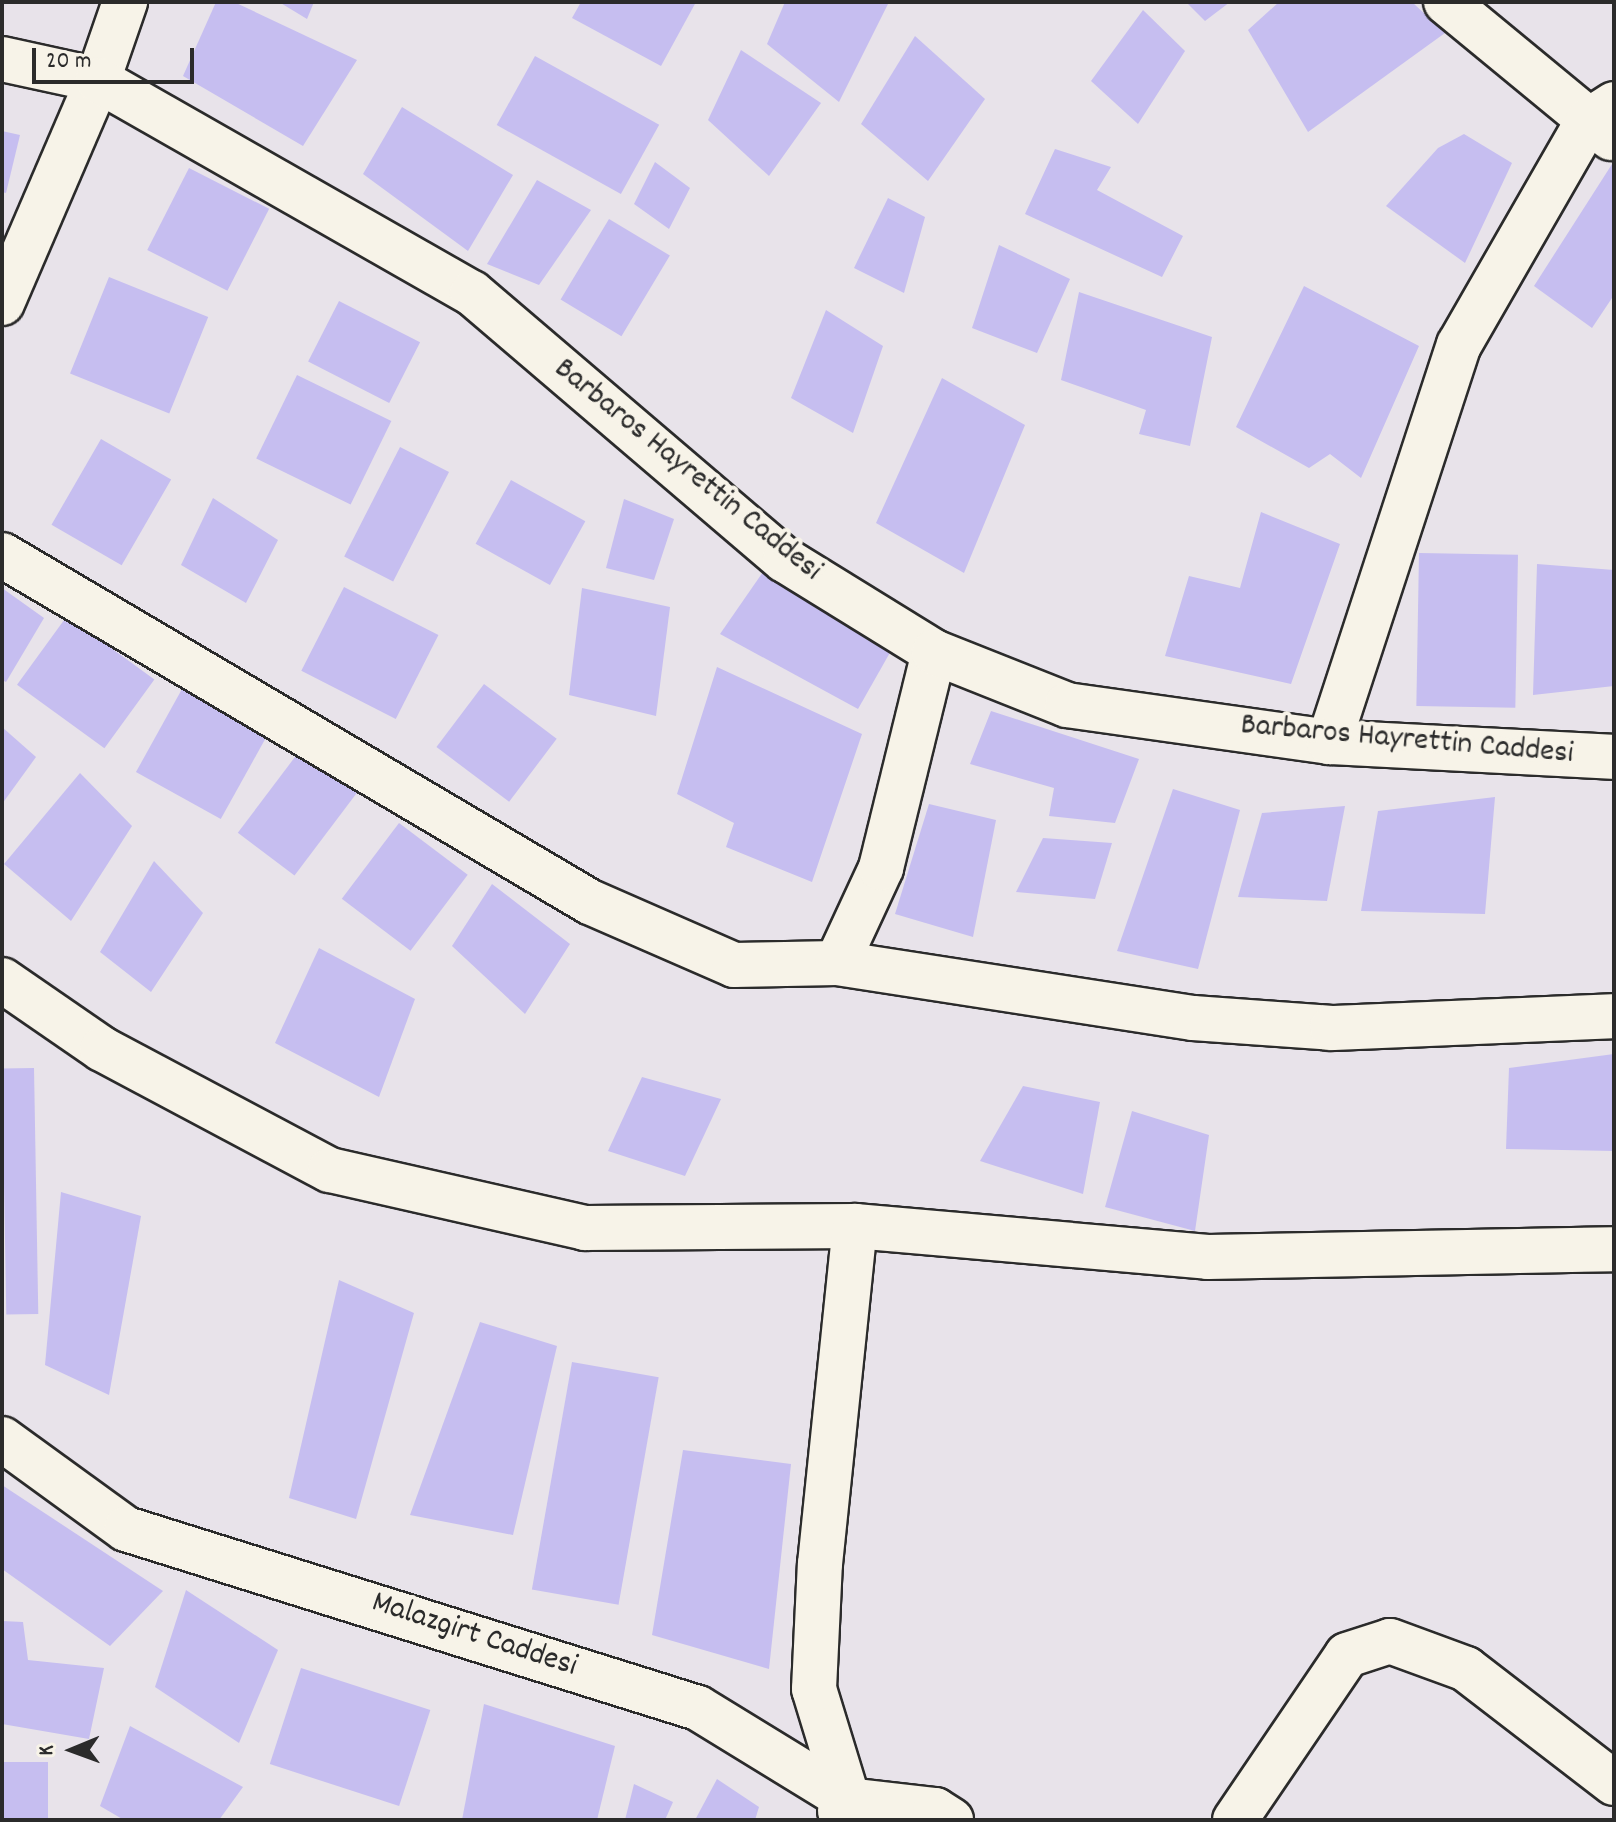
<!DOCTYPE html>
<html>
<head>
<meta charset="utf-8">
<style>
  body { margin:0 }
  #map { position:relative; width:1616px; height:1822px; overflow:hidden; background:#e8e3ea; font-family:Dekko,sans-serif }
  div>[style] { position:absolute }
  .building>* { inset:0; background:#c6bef0; transform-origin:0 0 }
  .roads { filter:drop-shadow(2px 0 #2b2b2b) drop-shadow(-2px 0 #2b2b2b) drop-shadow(0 2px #2b2b2b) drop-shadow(0 -2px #2b2b2b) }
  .street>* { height:44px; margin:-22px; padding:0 22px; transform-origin:22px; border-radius:22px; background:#f7f3e8 }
  .secondary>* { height:44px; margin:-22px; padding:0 22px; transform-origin:22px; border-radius:22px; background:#f7f3e8 }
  span { translate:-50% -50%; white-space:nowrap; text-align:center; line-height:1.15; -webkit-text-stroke:8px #f7f3e8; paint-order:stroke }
  .street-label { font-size:32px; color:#2b2b2b }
  .frame { position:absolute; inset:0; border:4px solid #2b2b2b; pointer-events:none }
  .north { position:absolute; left:32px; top:1710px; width:80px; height:80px; -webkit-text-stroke:6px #f7f3e8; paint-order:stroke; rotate:269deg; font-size:22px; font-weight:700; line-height:32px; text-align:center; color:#2b2b2b }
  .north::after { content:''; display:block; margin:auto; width:28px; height:36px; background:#2b2b2b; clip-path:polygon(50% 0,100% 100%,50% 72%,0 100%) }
  .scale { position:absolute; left:32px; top:48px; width:162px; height:36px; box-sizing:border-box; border:4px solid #2b2b2b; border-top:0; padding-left:10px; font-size:24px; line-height:28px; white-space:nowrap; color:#2b2b2b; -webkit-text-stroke:6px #f7f3e8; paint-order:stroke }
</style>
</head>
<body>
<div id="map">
  <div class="building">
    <div style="clip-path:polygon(216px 2px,234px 2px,357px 60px,303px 146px,183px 76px)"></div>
    <div style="clip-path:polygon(279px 2px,314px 2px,307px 19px)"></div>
    <div style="clip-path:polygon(581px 2px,696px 2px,661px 66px,572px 18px)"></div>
    <div style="clip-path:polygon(785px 2px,889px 2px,839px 102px,767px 44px)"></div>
    <div style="clip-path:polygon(1186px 2px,1230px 2px,1205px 21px)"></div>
    <div style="clip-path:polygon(1279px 2px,1412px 2px,1445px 33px,1308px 132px,1248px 30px)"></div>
    <div style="clip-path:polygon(1143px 10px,1185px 51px,1138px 124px,1091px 81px)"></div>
    <div style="clip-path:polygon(915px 36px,985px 99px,928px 181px,861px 124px)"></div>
    <div style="clip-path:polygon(741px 50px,821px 103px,769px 176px,708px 120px)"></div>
    <div style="left:535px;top:56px;width:142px;height:79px;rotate:29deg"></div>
    <div style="clip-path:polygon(402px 107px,513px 175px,468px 251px,363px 174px)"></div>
    <div style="clip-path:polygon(2px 131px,20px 135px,6px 193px,2px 192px)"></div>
    <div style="clip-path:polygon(1464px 134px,1512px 163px,1465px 263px,1386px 206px,1438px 148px)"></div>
    <div style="clip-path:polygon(1055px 149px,1111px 167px,1097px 190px,1183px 236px,1162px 277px,1025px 214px)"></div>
    <div style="clip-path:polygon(1614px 161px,1614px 295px,1592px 328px,1534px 286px)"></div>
    <div style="clip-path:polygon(655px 162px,690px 188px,669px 229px,634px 204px)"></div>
    <div style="left:189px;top:168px;width:90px;height:92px;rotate:27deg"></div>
    <div style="clip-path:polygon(537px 180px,591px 210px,539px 285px,487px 264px)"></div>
    <div style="clip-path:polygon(888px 198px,925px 217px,904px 293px,854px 268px)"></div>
    <div style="left:609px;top:219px;width:71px;height:94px;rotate:31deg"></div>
    <div style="clip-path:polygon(999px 245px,1070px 279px,1037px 353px,972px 328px)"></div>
    <div style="left:109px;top:277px;width:107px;height:104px;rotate:22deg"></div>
    <div style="clip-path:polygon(1304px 286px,1419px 346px,1361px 478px,1330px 454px,1309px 468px,1236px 427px)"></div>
    <div style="clip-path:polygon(1079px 292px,1212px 337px,1190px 446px,1139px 434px,1146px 410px,1061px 380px)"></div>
    <div style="left:339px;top:301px;width:91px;height:68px;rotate:27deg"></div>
    <div style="clip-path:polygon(826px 310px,883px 346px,853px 433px,791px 398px)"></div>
    <div style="left:297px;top:375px;width:105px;height:93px;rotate:26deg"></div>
    <div style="clip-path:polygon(942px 378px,1025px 425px,964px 573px,876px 523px)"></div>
    <div style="left:101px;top:439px;width:81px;height:99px;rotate:30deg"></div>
    <div style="left:400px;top:447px;width:55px;height:123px;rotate:27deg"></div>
    <div style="left:511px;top:480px;width:85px;height:73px;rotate:29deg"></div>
    <div style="clip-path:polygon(213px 498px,278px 540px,246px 603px,181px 565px)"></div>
    <div style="clip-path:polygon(624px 499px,674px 519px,654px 580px,606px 568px)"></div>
    <div style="clip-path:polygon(1261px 512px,1340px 544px,1291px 684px,1165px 656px,1189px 576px,1240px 588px)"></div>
    <div style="left:1419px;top:553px;width:99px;height:153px;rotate:1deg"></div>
    <div style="clip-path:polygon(1537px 564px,1614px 570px,1614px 686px,1533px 695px)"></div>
    <div style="clip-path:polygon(765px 569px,892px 649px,858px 709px,720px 634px)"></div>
    <div style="left:344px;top:587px;width:106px;height:94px;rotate:27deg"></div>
    <div style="clip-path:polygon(2px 588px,44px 618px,6px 682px,2px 680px)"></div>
    <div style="clip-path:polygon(582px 588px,670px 607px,656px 716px,569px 695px)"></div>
    <div style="left:67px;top:616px;width:108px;height:85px;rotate:36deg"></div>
    <div style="clip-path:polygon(717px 667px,862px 734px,812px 882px,726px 847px,734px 823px,677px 794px)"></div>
    <div style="left:484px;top:684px;width:91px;height:79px;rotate:37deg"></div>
    <div style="left:182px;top:689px;width:97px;height:95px;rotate:29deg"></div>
    <div style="clip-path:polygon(991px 711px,1139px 759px,1115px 823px,1049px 816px,1054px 788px,970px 764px)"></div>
    <div style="clip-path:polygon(2px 727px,36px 757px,2px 804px)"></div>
    <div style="left:301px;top:749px;width:71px;height:105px;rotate:37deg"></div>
    <div style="clip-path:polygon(80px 773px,132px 826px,71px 921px,4px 864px)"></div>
    <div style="clip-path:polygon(1173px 789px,1240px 810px,1198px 969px,1117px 951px)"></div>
    <div style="clip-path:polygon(1495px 797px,1485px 914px,1361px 911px,1378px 811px)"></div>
    <div style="clip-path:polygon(929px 804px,996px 820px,973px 937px,895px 914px)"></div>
    <div style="clip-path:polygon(1345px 806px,1327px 901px,1238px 897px,1262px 813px)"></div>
    <div style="left:399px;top:823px;width:86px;height:95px;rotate:37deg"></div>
    <div style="clip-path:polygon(1043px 838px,1112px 843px,1095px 899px,1016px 892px)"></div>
    <div style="clip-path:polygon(154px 861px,203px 913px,151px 992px,100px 952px)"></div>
    <div style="clip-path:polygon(492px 884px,570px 944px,525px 1014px,452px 946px)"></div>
    <div style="clip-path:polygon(319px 948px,415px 999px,379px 1097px,275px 1043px)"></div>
    <div style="clip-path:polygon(1614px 1054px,1614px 1151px,1506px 1149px,1509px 1068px)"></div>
    <div style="left:34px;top:1068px;width:246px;height:32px;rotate:89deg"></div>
    <div style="clip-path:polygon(642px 1077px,721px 1099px,685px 1176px,608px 1151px)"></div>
    <div style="clip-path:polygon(1023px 1086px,1100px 1102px,1083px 1194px,980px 1161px)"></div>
    <div style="clip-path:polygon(1132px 1111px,1209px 1135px,1195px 1231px,1105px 1207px)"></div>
    <div style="clip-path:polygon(61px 1192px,141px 1216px,109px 1395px,45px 1365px)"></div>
    <div style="clip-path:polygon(339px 1280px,414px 1313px,356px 1519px,289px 1498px)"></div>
    <div style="clip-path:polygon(480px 1322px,557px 1346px,513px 1535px,410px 1515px)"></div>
    <div style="left:572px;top:1362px;width:88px;height:231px;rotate:10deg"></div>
    <div style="clip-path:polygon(683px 1450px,791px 1464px,769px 1669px,652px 1635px)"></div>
    <div style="clip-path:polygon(2px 1485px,163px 1591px,110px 1646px,2px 1569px)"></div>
    <div style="clip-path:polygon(186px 1590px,278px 1650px,239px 1743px,155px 1687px)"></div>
    <div style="clip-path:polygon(2px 1621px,23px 1622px,28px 1660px,104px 1668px,89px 1739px,2px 1724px)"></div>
    <div style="left:301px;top:1668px;width:136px;height:101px;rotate:18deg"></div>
    <div style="clip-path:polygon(484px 1704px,615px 1746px,597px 1820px,462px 1820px)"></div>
    <div style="clip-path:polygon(130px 1726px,243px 1787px,219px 1820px,124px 1820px,100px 1806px)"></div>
    <div style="left:48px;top:1762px;width:58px;height:46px;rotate:90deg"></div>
    <div style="clip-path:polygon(717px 1779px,759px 1807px,755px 1820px,695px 1820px)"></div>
    <div style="clip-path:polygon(634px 1784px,673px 1802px,665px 1820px,625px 1820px)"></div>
  </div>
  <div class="roads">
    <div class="street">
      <div style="left:1446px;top:2px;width:214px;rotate:39.5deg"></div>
      <div style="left:2px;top:303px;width:243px;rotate:-66.7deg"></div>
      <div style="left:98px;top:80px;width:83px;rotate:-70.9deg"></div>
      <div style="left:2px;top:555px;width:683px;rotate:30.55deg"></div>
      <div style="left:590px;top:902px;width:157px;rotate:23.6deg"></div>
      <div style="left:734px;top:965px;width:103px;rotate:-1.1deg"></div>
      <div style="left:837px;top:963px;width:105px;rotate:-65.1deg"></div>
      <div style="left:881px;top:868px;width:222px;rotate:-76.2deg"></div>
      <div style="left:1329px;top:742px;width:418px;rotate:-71.9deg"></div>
      <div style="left:1459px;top:345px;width:258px;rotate:-60.1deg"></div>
      <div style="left:1588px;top:121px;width:31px;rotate:-33deg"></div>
      <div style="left:837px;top:963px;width:360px;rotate:8.8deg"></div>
      <div style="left:1193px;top:1018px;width:139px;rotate:4.1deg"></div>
      <div style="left:1332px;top:1028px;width:282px;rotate:-2.4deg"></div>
      <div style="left:2px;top:980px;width:121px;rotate:34.6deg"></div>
      <div style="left:102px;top:1049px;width:258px;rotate:28deg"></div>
      <div style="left:330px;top:1170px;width:262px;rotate:12.8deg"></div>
      <div style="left:585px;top:1228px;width:270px;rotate:-0.4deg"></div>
      <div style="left:855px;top:1226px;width:354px;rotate:5deg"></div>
      <div style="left:1208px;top:1257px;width:406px;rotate:-1.1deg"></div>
      <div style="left:2px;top:1439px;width:153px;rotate:36deg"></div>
      <div style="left:126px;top:1529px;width:599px;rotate:17.38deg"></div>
      <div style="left:698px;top:1708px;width:176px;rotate:31.5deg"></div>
      <div style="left:848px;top:1800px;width:88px;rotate:6.6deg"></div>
      <div style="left:935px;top:1810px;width:19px;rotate:32deg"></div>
      <div style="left:840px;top:1811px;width:14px;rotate:-54deg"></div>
      <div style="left:848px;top:1800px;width:116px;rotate:-107deg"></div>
      <div style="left:814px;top:1689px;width:125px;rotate:-87.3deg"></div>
      <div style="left:820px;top:1564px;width:340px;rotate:-84.1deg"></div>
      <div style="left:1235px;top:1820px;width:199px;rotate:-55.8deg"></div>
      <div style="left:1347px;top:1655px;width:45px;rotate:-18deg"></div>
      <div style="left:1390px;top:1641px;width:81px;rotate:20.2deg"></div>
      <div style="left:1466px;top:1669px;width:187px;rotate:37.6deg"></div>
    </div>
    <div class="secondary">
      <div style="left:2px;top:59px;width:98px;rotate:12.3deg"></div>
      <div style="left:98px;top:80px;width:430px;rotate:29.7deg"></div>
      <div style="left:472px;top:293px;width:411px;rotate:40.5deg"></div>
      <div style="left:785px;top:560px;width:175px;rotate:31.7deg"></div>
      <div style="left:934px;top:652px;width:143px;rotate:21.7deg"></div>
      <div style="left:1067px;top:705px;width:265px;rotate:8deg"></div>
      <div style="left:1329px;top:742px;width:285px;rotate:3deg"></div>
    </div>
  </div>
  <div class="street-label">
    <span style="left:687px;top:471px;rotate:39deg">Barbaros Hayrettin Caddesi</span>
    <span style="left:1407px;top:741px;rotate:5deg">Barbaros Hayrettin Caddesi</span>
    <span style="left:474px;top:1636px;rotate:18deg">Malazgirt Caddesi</span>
  </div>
  <div class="frame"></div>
  <div class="north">K</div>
  <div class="scale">20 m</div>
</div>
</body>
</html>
